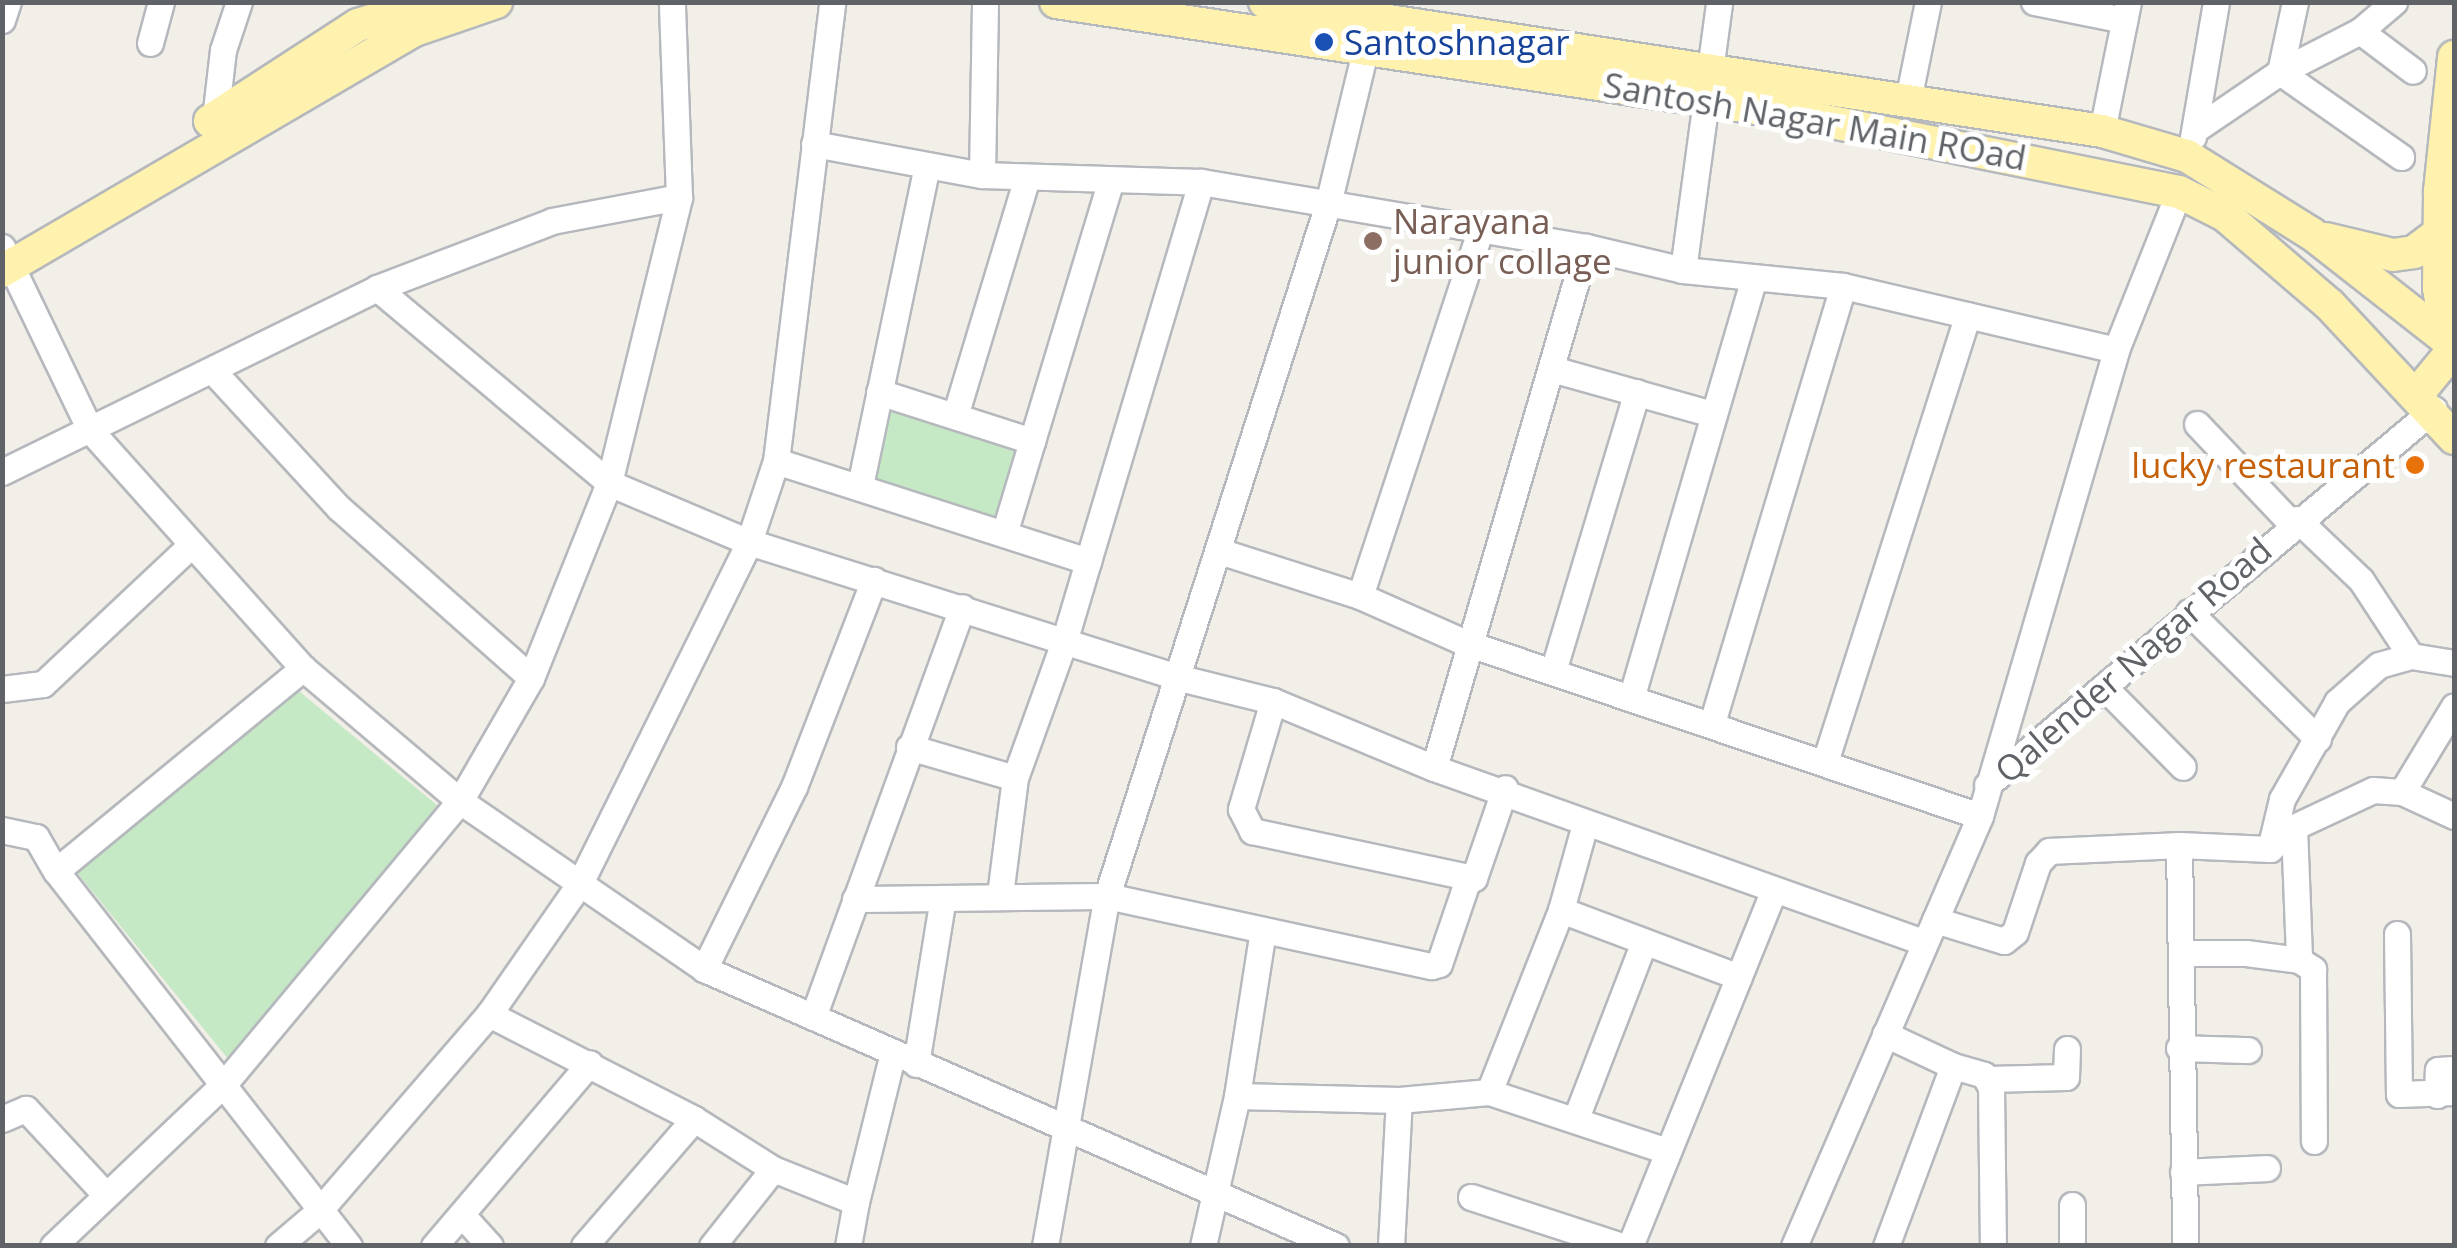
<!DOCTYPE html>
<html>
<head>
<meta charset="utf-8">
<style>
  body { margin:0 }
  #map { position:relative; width:2457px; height:1248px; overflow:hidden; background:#f1efe8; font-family:"Open Sans",sans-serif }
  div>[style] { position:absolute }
  .green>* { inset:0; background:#c5e8c5; transform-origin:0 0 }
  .roads { filter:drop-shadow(2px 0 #b5b8bc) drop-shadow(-2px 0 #b5b8bc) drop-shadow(0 2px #b5b8bc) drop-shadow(0 -2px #b5b8bc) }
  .minor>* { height:25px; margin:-12.5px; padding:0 12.5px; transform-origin:12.5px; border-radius:12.5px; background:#fff }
  .major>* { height:32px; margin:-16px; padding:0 16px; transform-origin:16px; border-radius:16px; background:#fff2af }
  .dots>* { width:28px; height:28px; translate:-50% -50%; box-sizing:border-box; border:5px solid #fff; border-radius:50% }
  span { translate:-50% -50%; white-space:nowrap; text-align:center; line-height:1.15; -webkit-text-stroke:10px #fff; paint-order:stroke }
  .transit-label { font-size:35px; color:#164399 }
  .left { translate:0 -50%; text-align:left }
  .street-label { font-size:35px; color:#5f6368 }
  .education-label { font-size:35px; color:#785e54 }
  .food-label { font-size:35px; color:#c56008 }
  .right { translate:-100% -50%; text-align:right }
  .frame { position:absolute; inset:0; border:5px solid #5f6368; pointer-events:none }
</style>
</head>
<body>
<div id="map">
  <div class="green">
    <div style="left:884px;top:400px;width:150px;height:89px;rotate:17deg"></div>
    <div style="clip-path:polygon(294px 687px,438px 806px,233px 1065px,71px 865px)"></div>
  </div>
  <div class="roads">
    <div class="minor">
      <div style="left:2034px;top:2px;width:92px;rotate:11.3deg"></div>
      <div style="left:2295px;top:2px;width:72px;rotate:102.1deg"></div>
      <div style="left:2280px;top:72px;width:148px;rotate:35.1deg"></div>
      <div style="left:2px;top:20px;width:19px;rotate:-72deg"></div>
      <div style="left:2360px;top:31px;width:66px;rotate:37deg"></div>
      <div style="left:150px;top:43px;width:42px;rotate:-75deg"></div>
      <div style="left:1908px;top:100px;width:100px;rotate:-78.5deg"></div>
      <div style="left:215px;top:119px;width:69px;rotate:-83.4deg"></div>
      <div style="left:223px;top:50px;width:51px;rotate:-71.6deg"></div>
      <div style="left:2196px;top:129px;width:102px;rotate:-34.2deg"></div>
      <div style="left:2280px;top:72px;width:90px;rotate:-27.1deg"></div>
      <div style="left:2360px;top:31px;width:45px;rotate:-40.5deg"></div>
      <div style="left:2102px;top:131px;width:132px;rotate:-78.6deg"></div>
      <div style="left:2193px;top:137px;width:137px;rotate:-80.3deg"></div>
      <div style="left:814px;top:144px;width:171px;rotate:10.5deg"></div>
      <div style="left:982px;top:175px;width:219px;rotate:1.8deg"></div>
      <div style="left:1201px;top:182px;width:390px;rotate:9.6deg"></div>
      <div style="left:1586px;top:247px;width:100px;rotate:13.3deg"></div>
      <div style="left:1683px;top:270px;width:161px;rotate:5.7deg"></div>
      <div style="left:1843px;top:286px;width:280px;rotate:13.2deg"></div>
      <div style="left:982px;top:175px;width:173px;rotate:-89deg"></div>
      <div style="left:2px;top:247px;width:203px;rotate:64.3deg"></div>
      <div style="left:90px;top:430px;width:319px;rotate:48.2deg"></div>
      <div style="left:303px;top:668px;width:206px;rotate:40.3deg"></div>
      <div style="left:460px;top:801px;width:296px;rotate:34.5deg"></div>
      <div style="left:704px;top:969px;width:690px;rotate:23.67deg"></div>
      <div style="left:1683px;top:270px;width:270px;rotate:-82.3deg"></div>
      <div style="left:377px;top:288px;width:303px;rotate:40deg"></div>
      <div style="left:609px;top:483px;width:152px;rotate:22.9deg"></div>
      <div style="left:749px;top:542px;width:452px;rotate:17.5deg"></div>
      <div style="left:1180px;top:678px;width:96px;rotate:13.9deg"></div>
      <div style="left:1273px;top:701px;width:174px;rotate:22.6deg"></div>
      <div style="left:1434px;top:768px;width:519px;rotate:19.59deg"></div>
      <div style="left:1552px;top:369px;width:166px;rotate:15.7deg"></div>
      <div style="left:212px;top:370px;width:188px;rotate:47.4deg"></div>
      <div style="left:339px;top:508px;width:256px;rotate:41.5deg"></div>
      <div style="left:879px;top:392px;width:161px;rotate:17.8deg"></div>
      <div style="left:955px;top:416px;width:250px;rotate:-73.2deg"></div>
      <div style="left:2197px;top:424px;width:138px;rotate:46.5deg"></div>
      <div style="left:776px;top:461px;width:328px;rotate:17.8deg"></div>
      <div style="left:2px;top:472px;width:418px;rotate:-26.1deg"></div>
      <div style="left:377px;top:288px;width:187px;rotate:-20.9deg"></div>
      <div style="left:552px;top:221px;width:129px;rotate:-10.7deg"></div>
      <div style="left:860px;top:486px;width:324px;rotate:-78.2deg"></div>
      <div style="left:2297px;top:519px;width:88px;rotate:43.6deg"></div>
      <div style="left:2361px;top:580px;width:91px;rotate:56.7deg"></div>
      <div style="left:1004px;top:534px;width:370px;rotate:-73.2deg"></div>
      <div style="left:1222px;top:552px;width:145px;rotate:17.7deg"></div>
      <div style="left:1360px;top:596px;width:116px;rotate:23.9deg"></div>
      <div style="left:1466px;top:643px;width:542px;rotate:18.6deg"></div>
      <div style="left:1360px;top:596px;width:385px;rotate:-71.8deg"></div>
      <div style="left:2189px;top:612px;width:181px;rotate:44.6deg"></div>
      <div style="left:1554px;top:668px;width:288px;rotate:-73.3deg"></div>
      <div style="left:2104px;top:687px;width:112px;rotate:45.4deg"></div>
      <div style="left:2px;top:689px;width:41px;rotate:-7deg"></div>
      <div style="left:43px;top:684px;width:204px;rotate:-43.2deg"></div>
      <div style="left:1632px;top:695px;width:432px;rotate:-73.7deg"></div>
      <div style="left:1273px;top:701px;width:113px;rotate:106.5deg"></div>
      <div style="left:1241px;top:809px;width:25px;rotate:63deg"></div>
      <div style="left:1252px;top:831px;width:227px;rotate:12deg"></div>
      <div style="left:1474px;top:878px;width:95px;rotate:-71deg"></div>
      <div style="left:1712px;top:723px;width:456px;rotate:-73.3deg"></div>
      <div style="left:909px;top:747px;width:110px;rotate:16.3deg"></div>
      <div style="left:1825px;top:762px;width:469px;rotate:-72.3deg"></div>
      <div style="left:1434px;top:768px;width:543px;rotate:-73.74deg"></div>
      <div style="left:1987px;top:785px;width:584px;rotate:-40.07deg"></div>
      <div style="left:2402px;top:792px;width:57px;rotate:24.8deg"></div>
      <div style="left:2294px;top:827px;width:133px;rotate:87.8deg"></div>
      <div style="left:2px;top:830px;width:35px;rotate:12deg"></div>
      <div style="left:36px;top:837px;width:39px;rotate:60deg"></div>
      <div style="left:56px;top:871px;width:476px;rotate:52deg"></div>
      <div style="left:2179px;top:845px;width:91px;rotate:2.5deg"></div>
      <div style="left:2270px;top:849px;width:33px;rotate:-43deg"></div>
      <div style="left:2294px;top:827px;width:87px;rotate:-25.1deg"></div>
      <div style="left:2373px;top:790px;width:29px;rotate:4deg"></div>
      <div style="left:2402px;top:792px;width:100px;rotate:-58.8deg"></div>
      <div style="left:2270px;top:849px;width:51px;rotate:-76.5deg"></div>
      <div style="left:2282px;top:799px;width:112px;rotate:-60.4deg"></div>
      <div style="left:2337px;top:702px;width:56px;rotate:-41.4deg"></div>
      <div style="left:2379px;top:665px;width:33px;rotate:-16deg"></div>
      <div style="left:2411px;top:656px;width:44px;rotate:9.2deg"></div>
      <div style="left:56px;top:871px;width:320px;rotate:-39.4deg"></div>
      <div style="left:1000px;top:895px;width:118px;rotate:-82.7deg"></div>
      <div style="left:1015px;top:778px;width:145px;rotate:-70.2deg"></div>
      <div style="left:1064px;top:642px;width:480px;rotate:-73.4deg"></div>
      <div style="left:855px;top:899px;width:252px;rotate:-0.7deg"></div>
      <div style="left:1107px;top:896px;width:332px;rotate:12.2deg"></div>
      <div style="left:1432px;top:966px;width:7px;rotate:-16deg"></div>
      <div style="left:1439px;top:964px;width:90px;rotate:-71.2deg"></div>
      <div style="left:1561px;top:910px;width:190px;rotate:20.6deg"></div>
      <div style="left:1935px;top:920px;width:72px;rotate:16.9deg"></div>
      <div style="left:2004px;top:941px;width:14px;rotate:-39deg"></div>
      <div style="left:2015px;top:932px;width:73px;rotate:-71.6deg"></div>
      <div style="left:2038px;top:863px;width:16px;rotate:-47deg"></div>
      <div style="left:2049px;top:851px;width:130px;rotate:-2.6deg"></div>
      <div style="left:2179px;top:845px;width:401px;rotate:89.1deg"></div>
      <div style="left:2397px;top:934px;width:160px;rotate:89.3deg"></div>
      <div style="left:2399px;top:1094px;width:55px;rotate:-2.1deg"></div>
      <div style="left:2181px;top:953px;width:65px"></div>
      <div style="left:2246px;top:953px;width:53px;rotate:7.5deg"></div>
      <div style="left:2299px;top:960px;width:17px;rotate:33deg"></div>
      <div style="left:2313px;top:969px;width:172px;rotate:89.7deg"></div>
      <div style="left:704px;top:969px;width:203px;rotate:-63.7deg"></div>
      <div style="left:794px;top:787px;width:222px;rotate:-68.9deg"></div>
      <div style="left:489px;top:1014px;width:230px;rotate:27.1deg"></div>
      <div style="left:694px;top:1119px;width:93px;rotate:32.3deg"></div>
      <div style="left:773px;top:1169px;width:89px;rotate:21.7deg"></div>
      <div style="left:856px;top:1202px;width:154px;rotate:-76.1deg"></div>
      <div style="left:813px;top:1017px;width:436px;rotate:-70deg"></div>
      <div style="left:1885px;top:1034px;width:75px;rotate:25.2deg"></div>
      <div style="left:1953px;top:1066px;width:192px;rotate:110.4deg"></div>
      <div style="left:2179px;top:1048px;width:69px;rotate:1.7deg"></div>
      <div style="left:916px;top:1064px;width:168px;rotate:-80.8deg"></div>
      <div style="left:1953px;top:1066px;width:32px;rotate:16deg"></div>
      <div style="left:1984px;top:1075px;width:14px;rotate:60deg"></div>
      <div style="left:1991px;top:1087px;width:159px;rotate:89.3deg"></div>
      <div style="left:1988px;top:1079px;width:78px;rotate:-1.5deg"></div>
      <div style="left:2066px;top:1077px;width:28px;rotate:-88deg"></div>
      <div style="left:1489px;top:1092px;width:188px;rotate:18.3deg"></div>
      <div style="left:2437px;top:1095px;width:25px;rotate:-88deg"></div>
      <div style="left:2438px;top:1070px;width:16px;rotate:-4deg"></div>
      <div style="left:1237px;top:1096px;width:162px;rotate:1.4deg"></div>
      <div style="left:1399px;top:1100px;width:90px;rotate:-5.1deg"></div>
      <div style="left:1489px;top:1092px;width:196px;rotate:-68.4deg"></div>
      <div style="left:1561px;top:910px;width:89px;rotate:-74.4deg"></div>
      <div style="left:1576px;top:1118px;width:189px;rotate:-68.9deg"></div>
      <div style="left:2px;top:1119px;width:26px;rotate:-23deg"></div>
      <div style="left:26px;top:1109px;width:117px;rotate:47.1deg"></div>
      <div style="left:2183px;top:1172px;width:84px;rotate:-2.7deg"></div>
      <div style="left:1471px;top:1197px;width:159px;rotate:18deg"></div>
      <div style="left:2072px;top:1205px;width:41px;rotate:90deg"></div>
      <div style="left:463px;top:1216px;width:40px;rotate:48deg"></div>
      <div style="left:53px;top:1246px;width:236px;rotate:-43.5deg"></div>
      <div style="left:224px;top:1084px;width:368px;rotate:-50.2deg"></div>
      <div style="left:460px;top:801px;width:142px;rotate:-60deg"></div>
      <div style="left:531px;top:678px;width:210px;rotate:-68.2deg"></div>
      <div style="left:609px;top:483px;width:294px;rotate:-76.2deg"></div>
      <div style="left:679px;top:197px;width:195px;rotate:-92.1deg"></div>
      <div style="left:278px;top:1246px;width:54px;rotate:-40.5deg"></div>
      <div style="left:319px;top:1211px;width:260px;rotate:-49.2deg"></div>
      <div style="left:489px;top:1014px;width:160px;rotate:-55.2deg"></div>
      <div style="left:580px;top:883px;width:381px;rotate:-63.6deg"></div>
      <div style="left:749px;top:542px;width:85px;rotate:-71.6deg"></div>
      <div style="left:776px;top:461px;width:462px;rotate:-83deg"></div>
      <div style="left:434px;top:1246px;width:240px;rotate:-49.6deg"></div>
      <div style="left:584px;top:1246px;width:168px;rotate:-49.1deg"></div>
      <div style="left:712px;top:1246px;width:98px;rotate:-51.6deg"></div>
      <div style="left:848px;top:1246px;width:45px;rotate:-79.7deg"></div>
      <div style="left:1045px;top:1246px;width:355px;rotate:-80deg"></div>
      <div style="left:1107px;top:896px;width:726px;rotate:-72.29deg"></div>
      <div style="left:1328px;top:204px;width:178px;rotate:-76.4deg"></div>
      <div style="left:1203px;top:1246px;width:154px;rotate:-77.2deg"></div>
      <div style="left:1237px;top:1096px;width:168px;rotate:-81.1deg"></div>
      <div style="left:1391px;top:1246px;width:146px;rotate:-86.9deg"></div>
      <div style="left:1630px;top:1246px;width:384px;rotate:-68deg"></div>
      <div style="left:1794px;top:1246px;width:469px;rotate:-66.6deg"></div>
      <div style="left:1980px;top:816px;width:485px;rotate:-73.7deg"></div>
      <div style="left:2116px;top:350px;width:170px;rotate:-68.3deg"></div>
    </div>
    <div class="major">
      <div style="left:1056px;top:2px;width:729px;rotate:8.6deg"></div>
      <div style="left:1777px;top:111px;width:410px;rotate:11.4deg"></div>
      <div style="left:2179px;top:192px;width:51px;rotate:26.6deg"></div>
      <div style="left:2225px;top:215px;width:138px;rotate:40.6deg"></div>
      <div style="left:2330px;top:305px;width:182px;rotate:47deg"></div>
      <div style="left:1265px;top:2px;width:847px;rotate:8.76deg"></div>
      <div style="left:2102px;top:131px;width:89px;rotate:16.4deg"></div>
      <div style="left:2187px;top:156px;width:147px;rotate:32deg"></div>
      <div style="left:2312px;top:234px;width:180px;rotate:38deg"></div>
      <div style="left:210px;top:121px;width:176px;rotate:-33deg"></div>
      <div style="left:358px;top:25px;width:76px;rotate:-17.7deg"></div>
      <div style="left:2326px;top:239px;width:69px;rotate:13.4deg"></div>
      <div style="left:2393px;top:255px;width:21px;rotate:-8deg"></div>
      <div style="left:2414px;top:252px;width:31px;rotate:-37deg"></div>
      <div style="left:2px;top:271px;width:475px;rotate:-30.3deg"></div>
      <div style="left:412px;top:31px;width:89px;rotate:-19deg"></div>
      <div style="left:2418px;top:393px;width:50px;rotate:-50.6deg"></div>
      <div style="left:2450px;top:354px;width:67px;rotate:-99.5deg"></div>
      <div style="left:2439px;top:288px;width:97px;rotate:-89.4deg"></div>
      <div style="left:2440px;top:191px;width:135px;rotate:-84deg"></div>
    </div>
  </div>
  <div class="dots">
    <div style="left:1324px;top:42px;background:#1a4fb4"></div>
    <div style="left:1373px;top:241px;background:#8d6e63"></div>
    <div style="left:2415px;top:465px;background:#e8710a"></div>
  </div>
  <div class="transit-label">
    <span class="left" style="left:1344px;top:42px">Santoshnagar</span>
  </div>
  <div class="street-label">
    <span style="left:1815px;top:121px;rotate:10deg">Santosh Nagar Main ROad</span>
    <span style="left:2133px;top:660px;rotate:-41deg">Qalender Nagar Road</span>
  </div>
  <div class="education-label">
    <span class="left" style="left:1393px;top:241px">Narayana<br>junior collage</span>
  </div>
  <div class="food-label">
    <span class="right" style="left:2395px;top:465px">lucky restaurant</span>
  </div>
  <div class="frame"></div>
</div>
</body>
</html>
